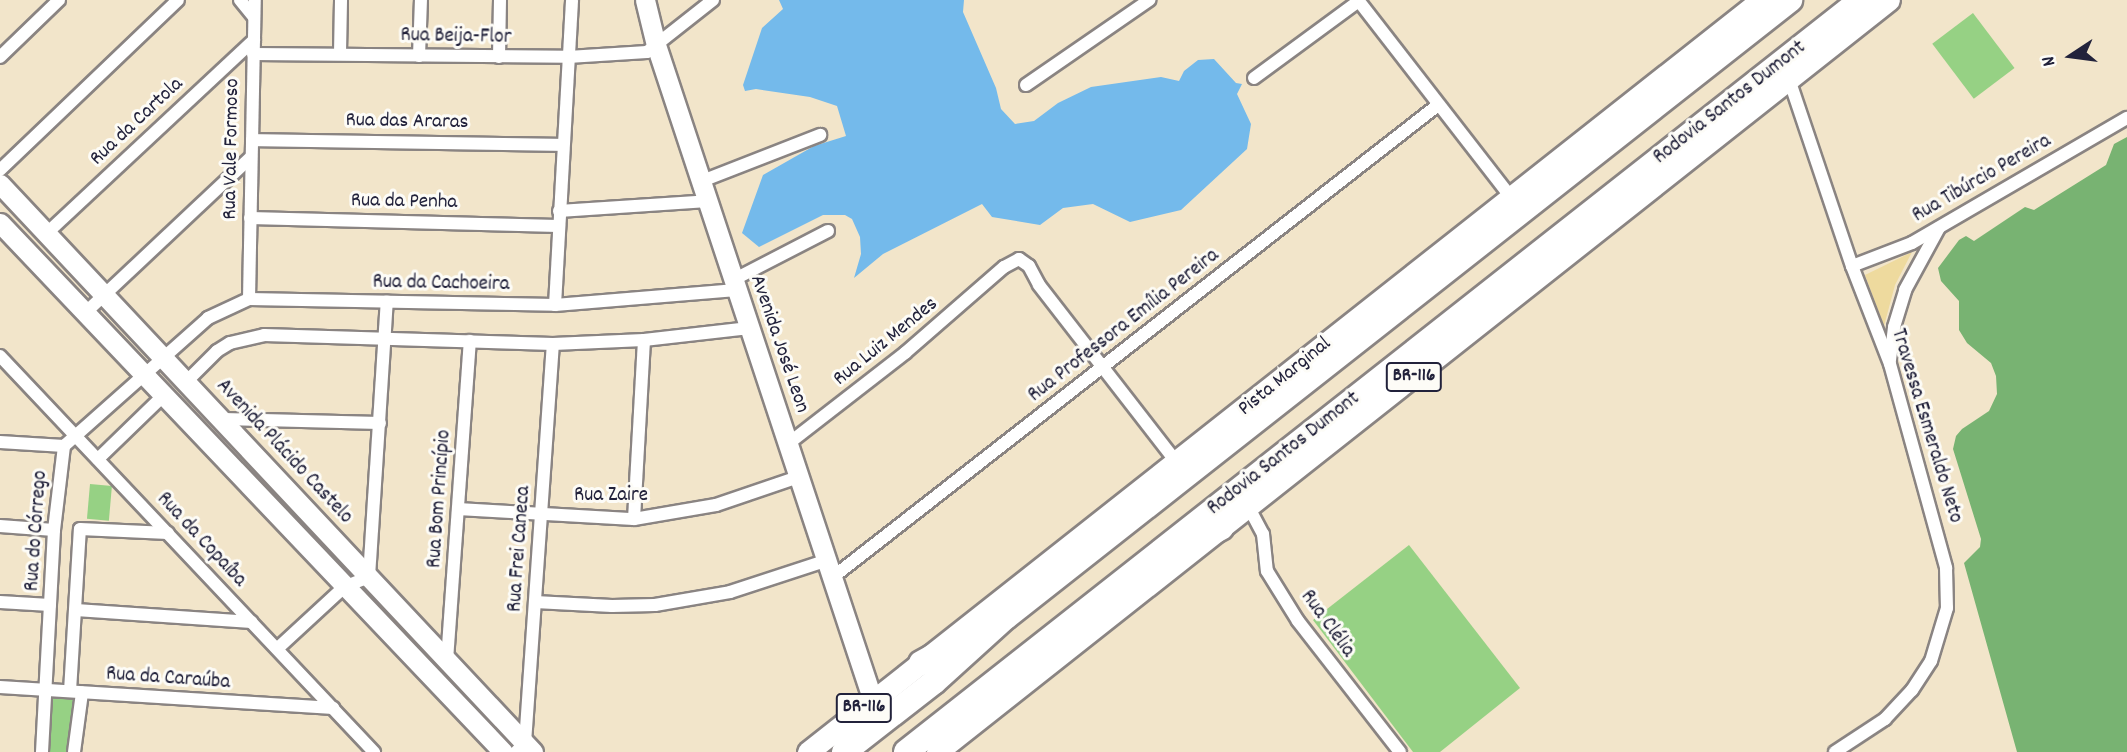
<!DOCTYPE html>
<html>
<head>
<meta charset="utf-8">
<style>
  body { margin:0 }
  #map { position:relative; width:2127px; height:752px; overflow:hidden; background:#f2e5ca; font-family:Dekko,sans-serif }
  div>[style] { position:absolute }
  .green>* { inset:0; background:#96d184; transform-origin:0 0 }
  .forest>* { inset:0; background:#78b372 }
  .sand>* { inset:0; background:#eeda9e }
  .water>* { inset:0; background:#74baeb }
  .roads { filter:drop-shadow(2px 0 #8a8482) drop-shadow(-2px 0 #8a8482) drop-shadow(0 2px #8a8482) drop-shadow(0 -2px #8a8482) }
  .street>* { height:12px; margin:-6px; padding:0 6px; transform-origin:6px; border-radius:6px; background:#fff }
  .secondary>* { height:19px; margin:-9.5px; padding:0 9.5px; transform-origin:9.5px; border-radius:9.5px; background:#fff }
  .primary>* { height:21px; margin:-10.5px; padding:0 10.5px; transform-origin:10.5px; border-radius:10.5px; background:#fff }
  .highway>* { height:24px; margin:-12px; padding:0 12px; transform-origin:12px; border-radius:12px; background:#fff }
  span { translate:-50% -50%; white-space:nowrap; text-align:center; line-height:1.15; -webkit-text-stroke:6px #fdfcf7; paint-order:stroke }
  .shield-label span { padding:2px 5px; background:#fdfcf7; border:2px solid; border-radius:5px; -webkit-text-stroke-width:0 }
  .shield-label { font-size:19px; color:#22223b; font-weight:700 }
  .street-label { font-size:21px; color:#22223b }
  .north { position:absolute; left:2036px; top:21px; width:70px; height:70px; -webkit-text-stroke:5px #fdfcf7; paint-order:stroke; rotate:257deg; font-size:19px; font-weight:700; line-height:28px; text-align:center; color:#22223b }
  .north::after { content:''; display:block; margin:auto; width:24px; height:32px; background:#22223b; clip-path:polygon(50% 0,100% 100%,50% 72%,0 100%) }
</style>
</head>
<body>
<div id="map">
  <div class="green">
    <div style="left:1973px;top:13px;width:69px;height:51px;rotate:53deg"></div>
    <div style="left:90px;top:484px;width:22px;height:35px;rotate:5deg"></div>
    <div style="clip-path:polygon(1409px 545px,1520px 688px,1440px 752px,1413px 752px,1313px 620px)"></div>
    <div style="left:52px;top:696px;width:24px;height:56px;rotate:9deg"></div>
  </div>
  <div class="forest">
    <div style="clip-path:polygon(2127px 137px,2127px 752px,2017px 752px,1964px 563px,1980px 547px,1981px 539px,1953px 449px,1956px 436px,1962px 429px,1989px 411px,1997px 394px,1996px 376px,1991px 363px,1967px 343px,1959px 330px,1959px 301px,1941px 281px,1938px 268px,1959px 240px,1966px 236px,1974px 241px,2025px 207px,2034px 210px,2106px 165px,2114px 144px)"></div>
  </div>
  <div class="sand">
    <div style="clip-path:polygon(1912px 252px,1895px 285px,1884px 326px,1865px 275px)"></div>
  </div>
  <div class="water">
    <div style="clip-path:polygon(779px 0,964px 0,963px 12px,996px 88px,1001px 109px,1015px 124px,1034px 121px,1058px 103px,1091px 87px,1161px 77px,1179px 81px,1184px 71px,1198px 60px,1214px 59px,1236px 83px,1242px 84px,1237px 94px,1251px 124px,1247px 149px,1181px 210px,1130px 222px,1093px 204px,1063px 208px,1040px 225px,992px 217px,982px 204px,883px 254px,854px 278px,861px 254px,860px 237px,852px 219px,845px 215px,823px 215px,759px 247px,742px 233px,763px 175px,814px 146px,846px 136px,837px 106px,810px 97px,756px 89px,745px 91px,743px 85px,762px 28px,783px 9px)"></div>
  </div>
  <div class="roads">
    <div class="street">
      <div style="left:240px;top:0;width:22px;rotate:51deg"></div>
      <div style="left:1358px;top:0;width:249px;rotate:52.2deg"></div>
      <div style="left:340px;top:53px;width:53px;rotate:-88.9deg"></div>
      <div style="left:253px;top:54px;width:315px;rotate:0.5deg"></div>
      <div style="left:568px;top:57px;width:79px;rotate:-3.6deg"></div>
      <div style="left:647px;top:52px;width:84px;rotate:-38.2deg"></div>
      <div style="left:419px;top:56px;width:56px;rotate:-88deg"></div>
      <div style="left:0;top:57px;width:82px;rotate:-44deg"></div>
      <div style="left:499px;top:57px;width:57px;rotate:-89deg"></div>
      <div style="left:1254px;top:78px;width:130px;rotate:-36.3deg"></div>
      <div style="left:1789px;top:79px;width:197px;rotate:71.4deg"></div>
      <div style="left:1852px;top:266px;width:105px;rotate:68.8deg"></div>
      <div style="left:1890px;top:364px;width:212px;rotate:74.6deg"></div>
      <div style="left:1946px;top:568px;width:40px;rotate:88.6deg"></div>
      <div style="left:1947px;top:608px;width:55px;rotate:106.8deg"></div>
      <div style="left:1931px;top:661px;width:35px;rotate:123deg"></div>
      <div style="left:1912px;top:690px;width:40px;rotate:133deg"></div>
      <div style="left:1885px;top:719px;width:60px;rotate:146.6deg"></div>
      <div style="left:1026px;top:85px;width:150px;rotate:-34.6deg"></div>
      <div style="left:252px;top:140px;width:310px;rotate:0.9deg"></div>
      <div style="left:0;top:170px;width:246px;rotate:-43.7deg"></div>
      <div style="left:702px;top:181px;width:127px;rotate:-21.3deg"></div>
      <div style="left:559px;top:211px;width:149px;rotate:-3.8deg"></div>
      <div style="left:250px;top:218px;width:308px;rotate:1.5deg"></div>
      <div style="left:47px;top:233px;width:283px;rotate:-43deg"></div>
      <div style="left:1852px;top:266px;width:64px;rotate:-21deg"></div>
      <div style="left:1912px;top:243px;width:249px;rotate:-30.2deg"></div>
      <div style="left:733px;top:280px;width:107px;rotate:-27.3deg"></div>
      <div style="left:249px;top:299px;width:299px;rotate:-88.9deg"></div>
      <div style="left:555px;top:305px;width:305px;rotate:-86.8deg"></div>
      <div style="left:85px;top:313px;width:226px;rotate:-43.2deg"></div>
      <div style="left:0;top:356px;width:545px;rotate:46.64deg"></div>
      <div style="left:1890px;top:360px;width:33px;rotate:-83deg"></div>
      <div style="left:1894px;top:327px;width:39px;rotate:-73deg"></div>
      <div style="left:1905px;top:290px;width:71px;rotate:-61.3deg"></div>
      <div style="left:186px;top:382px;width:44px;rotate:-45deg"></div>
      <div style="left:217px;top:351px;width:15px;rotate:-32deg"></div>
      <div style="left:230px;top:343px;width:35px;rotate:-13deg"></div>
      <div style="left:264px;top:335px;width:289px;rotate:1.8deg"></div>
      <div style="left:553px;top:344px;width:91px;rotate:-2.5deg"></div>
      <div style="left:644px;top:340px;width:106px;rotate:-6.5deg"></div>
      <div style="left:223px;top:419px;width:157px;rotate:1.5deg"></div>
      <div style="left:0;top:442px;width:64px;rotate:3.6deg"></div>
      <div style="left:789px;top:443px;width:147px;rotate:-37.8deg"></div>
      <div style="left:905px;top:353px;width:131px;rotate:-41deg"></div>
      <div style="left:1004px;top:267px;width:17px;rotate:-28deg"></div>
      <div style="left:1019px;top:259px;width:12px;rotate:35deg"></div>
      <div style="left:1029px;top:266px;width:21px;rotate:62deg"></div>
      <div style="left:1039px;top:285px;width:225px;rotate:52.2deg"></div>
      <div style="left:98px;top:459px;width:91px;rotate:-44.1deg"></div>
      <div style="left:1248px;top:506px;width:32px;rotate:62deg"></div>
      <div style="left:1263px;top:534px;width:37px;rotate:84deg"></div>
      <div style="left:1267px;top:571px;width:59px;rotate:58.2deg"></div>
      <div style="left:1298px;top:621px;width:166px;rotate:52.1deg"></div>
      <div style="left:458px;top:509px;width:176px;rotate:3.3deg"></div>
      <div style="left:634px;top:519px;width:83px;rotate:-9.7deg"></div>
      <div style="left:716px;top:505px;width:90px;rotate:-18.8deg"></div>
      <div style="left:634px;top:519px;width:179px;rotate:-86.8deg"></div>
      <div style="left:0;top:526px;width:54px;rotate:4.2deg"></div>
      <div style="left:833px;top:577px;width:767px;rotate:-37.96deg"></div>
      <div style="left:0;top:602px;width:50px;rotate:3.4deg"></div>
      <div style="left:535px;top:602px;width:77px;rotate:3deg"></div>
      <div style="left:612px;top:606px;width:43px;rotate:-1.3deg"></div>
      <div style="left:655px;top:605px;width:76px;rotate:-9.8deg"></div>
      <div style="left:730px;top:592px;width:103px;rotate:-18.1deg"></div>
      <div style="left:76px;top:610px;width:176px;rotate:3.9deg"></div>
      <div style="left:278px;top:648px;width:90px;rotate:-42.7deg"></div>
      <div style="left:344px;top:587px;width:27px;rotate:-22deg"></div>
      <div style="left:369px;top:577px;width:276px;rotate:-86.3deg"></div>
      <div style="left:447px;top:660px;width:320px;rotate:-85.9deg"></div>
      <div style="left:0;top:687px;width:334px;rotate:3.6deg"></div>
      <div style="left:70px;top:691px;width:162px;rotate:-86.5deg"></div>
      <div style="left:80px;top:529px;width:88px;rotate:2.6deg"></div>
      <div style="left:42px;top:752px;width:222px;rotate:-86.9deg"></div>
      <div style="left:54px;top:530px;width:85px;rotate:-83.2deg"></div>
      <div style="left:64px;top:446px;width:193px;rotate:-41.6deg"></div>
      <div style="left:208px;top:318px;width:45px;rotate:-24.9deg"></div>
      <div style="left:249px;top:299px;width:306px;rotate:1.1deg"></div>
      <div style="left:555px;top:305px;width:182px;rotate:-4.7deg"></div>
      <div style="left:74px;top:752px;width:60px;rotate:-82.3deg"></div>
      <div style="left:516px;top:752px;width:13px;rotate:-45deg"></div>
      <div style="left:525px;top:743px;width:400px;rotate:-86deg"></div>
    </div>
    <div class="secondary">
      <div style="left:645px;top:0;width:46px;rotate:76.3deg"></div>
      <div style="left:656px;top:45px;width:691px;rotate:71.7deg"></div>
      <div style="left:0;top:184px;width:779px;rotate:46.82deg"></div>
      <div style="left:0;top:223px;width:730px;rotate:46.44deg"></div>
    </div>
    <div class="primary">
      <div style="left:808px;top:752px;width:1214px;rotate:-38.28deg"></div>
      <div style="left:937px;top:752px;width:1213px;rotate:-38.31deg"></div>
    </div>
    <div class="highway">
      <div style="left:1184px;top:547px;width:42px;rotate:-27.2deg"></div>
      <div style="left:921px;top:663px;width:58px;rotate:-28.8deg"></div>
      <div style="left:844px;top:752px;width:114px;rotate:-37.9deg"></div>
      <div style="left:934px;top:682px;width:97px;rotate:-42.1deg"></div>
      <div style="left:1006px;top:617px;width:998px;rotate:-38.2deg"></div>
      <div style="left:906px;top:752px;width:1216px;rotate:-38.22deg"></div>
    </div>
  </div>
  <div class="shield-label">
    <span style="left:1414px;top:377px">BR-116</span>
    <span style="left:864px;top:708px">BR-116</span>
  </div>
  <div class="street-label">
    <span style="left:456px;top:37px;rotate:1deg">Rua Beija-Flor</span>
    <span style="left:1730px;top:103px;rotate:-38deg">Rodovia Santos Dumont</span>
    <span style="left:137px;top:122px;rotate:-43deg">Rua da Cartola</span>
    <span style="left:407px;top:122px;rotate:1deg">Rua das Araras</span>
    <span style="left:232px;top:149px;rotate:-89deg">Rua Vale Formoso</span>
    <span style="left:1982px;top:179px;rotate:-30deg">Rua Tibúrcio Pereira</span>
    <span style="left:404px;top:202px;rotate:1deg">Rua da Penha</span>
    <span style="left:441px;top:284px;rotate:1deg">Rua da Cachoeira</span>
    <span style="left:1124px;top:326px;rotate:-38deg">Rua Professora Emília Pereira</span>
    <span style="left:886px;top:342px;rotate:-39deg">Rua Luiz Mendes</span>
    <span style="left:779px;top:344px;rotate:71deg">Avenida José Leon</span>
    <span style="left:1285px;top:377px;rotate:-39deg">Pista Marginal</span>
    <span style="left:1926px;top:426px;rotate:73deg">Travessa Esmeraldo Neto</span>
    <span style="left:284px;top:452px;rotate:47deg">Avenida Plácido Castelo</span>
    <span style="left:1284px;top:454px;rotate:-38deg">Rodovia Santos Dumont</span>
    <span style="left:611px;top:496px">Rua Zaire</span>
    <span style="left:440px;top:499px;rotate:-86deg">Rua Bom Princípio</span>
    <span style="left:37px;top:531px;rotate:-86deg">Rua do Córrego</span>
    <span style="left:201px;top:540px;rotate:47deg">Rua da Copaíba</span>
    <span style="left:520px;top:549px;rotate:-86deg">Rua Frei Caneca</span>
    <span style="left:1327px;top:624px;rotate:54deg">Rua Clélia</span>
    <span style="left:168px;top:679px;rotate:4deg">Rua da Caraúba</span>
  </div>
  <div class="north">N</div>
</div>
</body>
</html>
